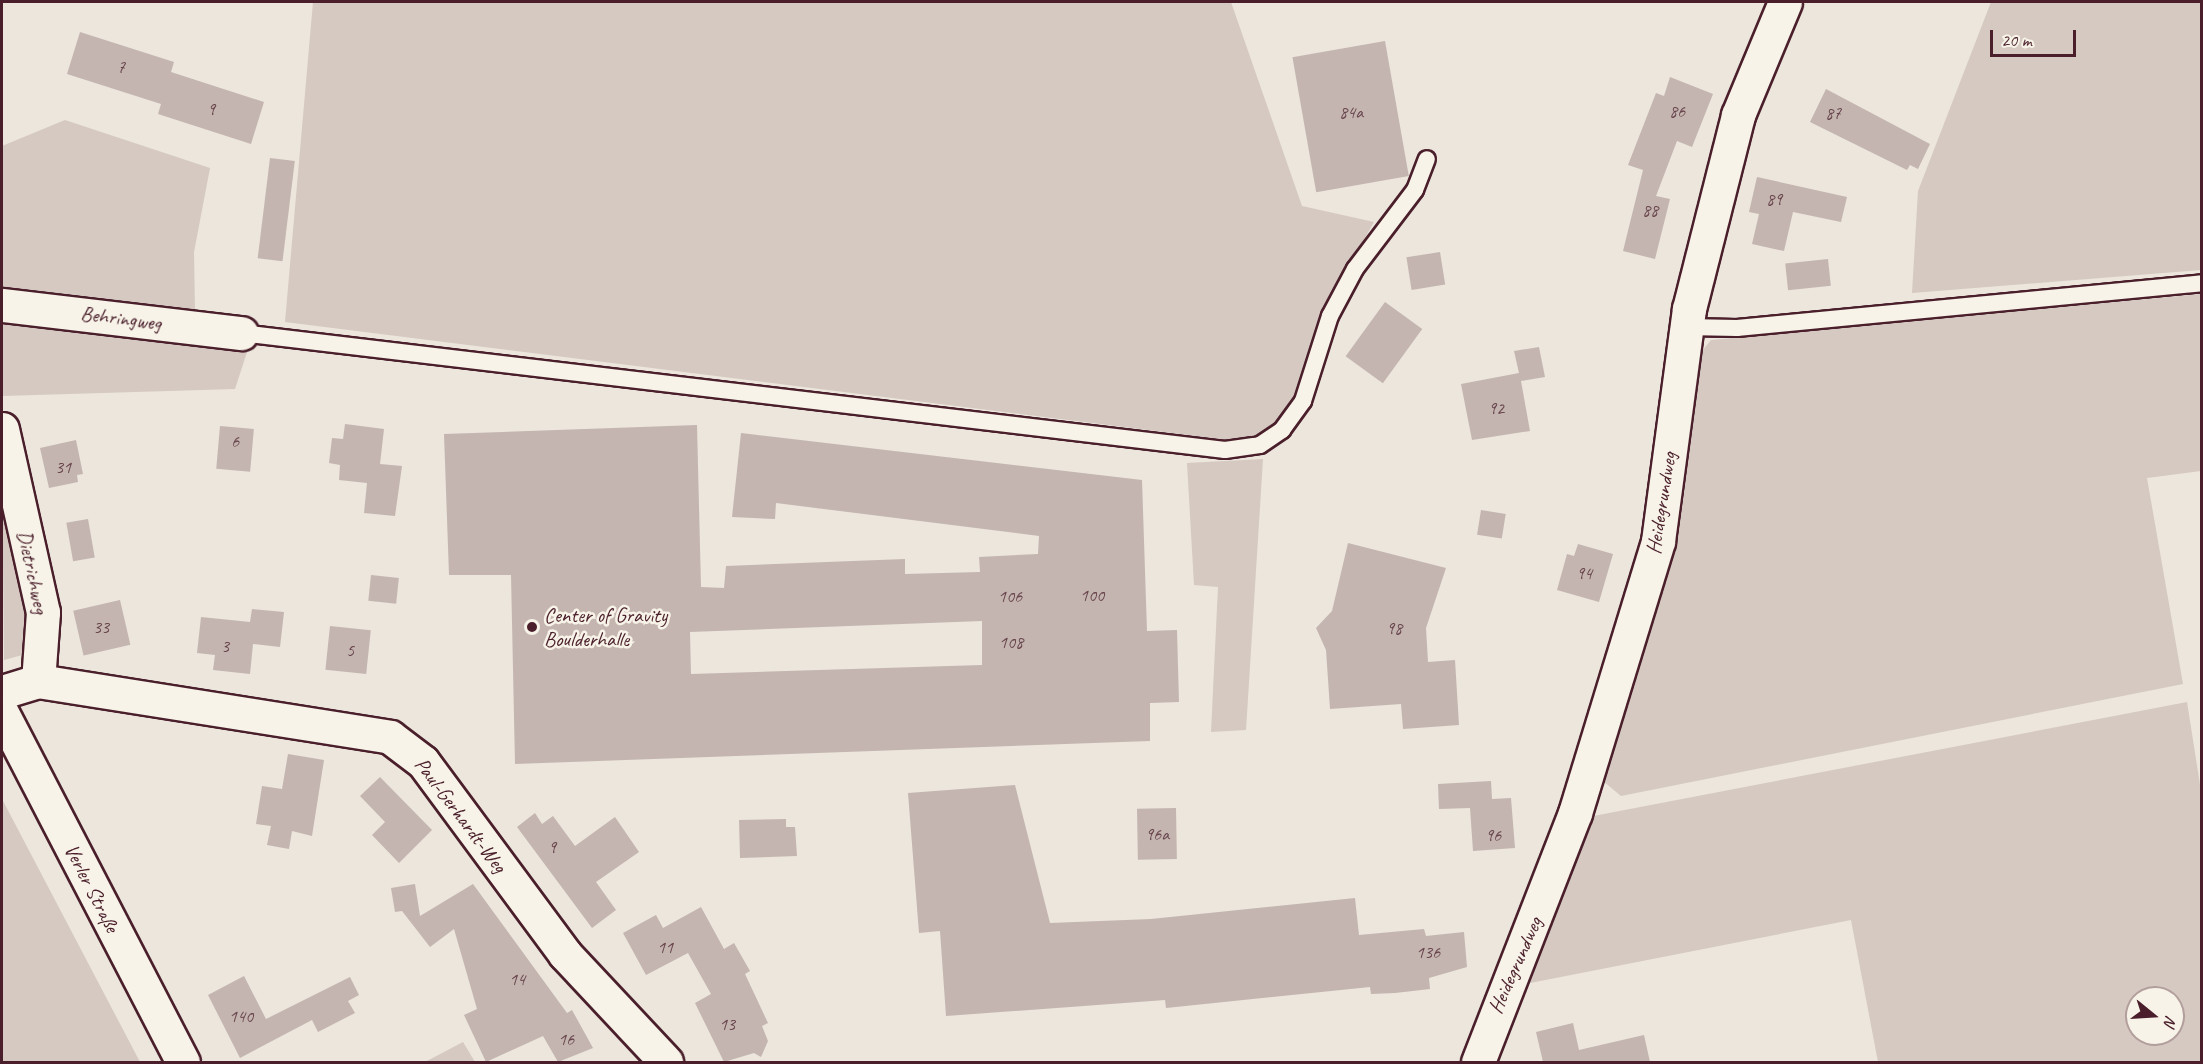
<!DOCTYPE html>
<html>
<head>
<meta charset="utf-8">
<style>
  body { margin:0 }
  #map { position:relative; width:2203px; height:1064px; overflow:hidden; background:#ece6dd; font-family:Caveat,sans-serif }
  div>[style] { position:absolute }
  .green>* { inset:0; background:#d5c9c2 }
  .building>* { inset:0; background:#c4b5b0; transform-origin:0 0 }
  .roads { filter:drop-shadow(2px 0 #4a1f2b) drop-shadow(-2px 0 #4a1f2b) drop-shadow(0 2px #4a1f2b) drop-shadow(0 -2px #4a1f2b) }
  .lane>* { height:16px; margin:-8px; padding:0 8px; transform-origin:8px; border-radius:8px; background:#f7f3e8 }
  .street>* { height:33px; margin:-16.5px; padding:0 16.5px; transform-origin:16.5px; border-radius:16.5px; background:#f7f3e8 }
  .secondary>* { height:33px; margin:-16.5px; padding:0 16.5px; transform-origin:16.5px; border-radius:16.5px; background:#f7f3e8 }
  .dots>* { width:16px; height:16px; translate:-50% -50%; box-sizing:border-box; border:3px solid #f7f3e8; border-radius:50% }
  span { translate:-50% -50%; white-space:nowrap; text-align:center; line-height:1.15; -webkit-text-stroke:5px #f7f3e8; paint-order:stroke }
  .number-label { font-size:18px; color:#68444c }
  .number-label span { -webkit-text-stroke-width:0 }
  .street-label { font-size:21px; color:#4a1f2b }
  .poi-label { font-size:21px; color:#4a1f2b }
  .left { translate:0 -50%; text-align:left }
  .frame { position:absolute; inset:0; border:3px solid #4a1f2b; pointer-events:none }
  .north { position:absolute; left:2125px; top:986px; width:60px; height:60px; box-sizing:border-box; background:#f7f3e8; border:2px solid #b29e9c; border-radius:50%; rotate:108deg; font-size:16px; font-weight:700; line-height:24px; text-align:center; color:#4a1f2b }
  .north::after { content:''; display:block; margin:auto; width:21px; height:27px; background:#4a1f2b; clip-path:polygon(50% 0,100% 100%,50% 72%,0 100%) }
  .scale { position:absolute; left:1990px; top:30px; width:86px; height:27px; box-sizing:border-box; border:3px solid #4a1f2b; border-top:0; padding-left:8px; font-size:18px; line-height:21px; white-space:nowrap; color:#4a1f2b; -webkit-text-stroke:4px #f7f3e8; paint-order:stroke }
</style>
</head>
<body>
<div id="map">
  <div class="green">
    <div style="clip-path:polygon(313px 2px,1231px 2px,1302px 206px,1374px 222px,1323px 311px,1295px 398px,1277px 424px,1258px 437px,1228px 440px,285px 322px)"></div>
    <div style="clip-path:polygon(1991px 2px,2201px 2px,2201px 270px,1912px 293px,1918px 191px)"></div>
    <div style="clip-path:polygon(65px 120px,210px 168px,194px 252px,195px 312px,2px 288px,2px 146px)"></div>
    <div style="clip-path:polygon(2201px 294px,2201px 471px,2147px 478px,2183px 684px,1621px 796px,1597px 776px,1698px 356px,1711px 340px)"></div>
    <div style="clip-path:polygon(2px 315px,248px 349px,235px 389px,2px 396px)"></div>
    <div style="clip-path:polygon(2px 458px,34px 614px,26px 654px,4px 660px)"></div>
    <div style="clip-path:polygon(1263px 459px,1246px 730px,1211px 732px,1218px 587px,1194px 585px,1187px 463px)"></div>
    <div style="clip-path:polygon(evenodd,2187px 702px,2201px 791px,2201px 1062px,1878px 1062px,1851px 920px,1525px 984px,1583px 818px,2187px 702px,2137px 998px,2173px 998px,2173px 1034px,2137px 1034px,2137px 998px)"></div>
    <div style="clip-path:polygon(2px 799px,140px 1062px,2px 1062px)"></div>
    <div style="clip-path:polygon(463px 1042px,475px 1062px,425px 1062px)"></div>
  </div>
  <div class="building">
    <div style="clip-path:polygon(80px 32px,174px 62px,171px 72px,264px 102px,251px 144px,158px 114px,161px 104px,67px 74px)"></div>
    <div style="left:1385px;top:41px;width:137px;height:94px;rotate:80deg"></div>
    <div style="clip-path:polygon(1670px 77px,1713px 94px,1692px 147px,1677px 141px,1656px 196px,1670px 199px,1655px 259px,1623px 251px,1643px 170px,1628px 165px,1656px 93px,1664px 96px)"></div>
    <div style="clip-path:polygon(1826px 89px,1930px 144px,1918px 169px,1910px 165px,1907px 170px,1810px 122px)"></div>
    <div style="left:270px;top:158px;width:25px;height:101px;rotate:7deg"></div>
    <div style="clip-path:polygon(1757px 177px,1847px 197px,1841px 222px,1793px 212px,1784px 251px,1752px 244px,1759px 214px,1749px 212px)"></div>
    <div style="left:1440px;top:252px;width:33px;height:34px;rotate:81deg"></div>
    <div style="left:1828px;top:259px;width:27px;height:43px;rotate:84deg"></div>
    <div style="left:1385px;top:302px;width:46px;height:67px;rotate:36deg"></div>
    <div style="clip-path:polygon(1539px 347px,1545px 377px,1521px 381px,1530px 431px,1472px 440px,1461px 384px,1519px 373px,1514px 351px)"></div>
    <div style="clip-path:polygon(345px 424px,384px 429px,380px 464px,402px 466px,395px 516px,364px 513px,367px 483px,339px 480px,340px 465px,329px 463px,332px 438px,343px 439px)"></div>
    <div style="clip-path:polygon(evenodd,697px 425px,701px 587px,724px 588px,726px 566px,905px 559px,905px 574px,980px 572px,979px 557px,1038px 554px,1039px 536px,776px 503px,775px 519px,732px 517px,741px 433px,1142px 480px,1147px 631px,1177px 630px,1179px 702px,1150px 703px,1150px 741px,515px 764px,511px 575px,449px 575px,444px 434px,697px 425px,982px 621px,982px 665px,691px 674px,690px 632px,982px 621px)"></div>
    <div style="left:220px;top:426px;width:34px;height:43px;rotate:5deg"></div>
    <div style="clip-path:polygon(76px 440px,83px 474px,77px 475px,78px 482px,49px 488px,40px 448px)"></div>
    <div style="left:1481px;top:510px;width:25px;height:25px;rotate:9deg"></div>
    <div style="left:88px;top:519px;width:39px;height:22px;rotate:80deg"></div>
    <div style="clip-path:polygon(1348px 543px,1446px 568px,1426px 628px,1428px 662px,1455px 660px,1459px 725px,1403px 729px,1401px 704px,1330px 709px,1326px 650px,1316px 628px,1332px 611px)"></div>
    <div style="clip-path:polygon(1578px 544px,1613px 554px,1599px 602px,1557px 590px,1567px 554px,1574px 556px)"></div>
    <div style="left:371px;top:575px;width:28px;height:26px;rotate:6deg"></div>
    <div style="left:120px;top:600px;width:46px;height:48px;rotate:77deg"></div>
    <div style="clip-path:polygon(252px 609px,284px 612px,280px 647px,253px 644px,250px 674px,213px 670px,215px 655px,197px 653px,201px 617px,250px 622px)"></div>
    <div style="left:330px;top:626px;width:41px;height:44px;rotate:6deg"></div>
    <div style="clip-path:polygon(288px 754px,324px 760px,312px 836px,292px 831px,289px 849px,267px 845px,271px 826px,256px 824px,262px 786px,282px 789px)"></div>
    <div style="clip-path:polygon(380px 777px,432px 830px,399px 863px,372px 835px,385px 822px,360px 796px)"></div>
    <div style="clip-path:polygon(1491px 781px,1492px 799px,1511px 798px,1515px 848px,1473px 851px,1470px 808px,1439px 809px,1438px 784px)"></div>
    <div style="clip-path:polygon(1015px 785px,1050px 923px,1151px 919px,1355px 898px,1359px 935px,1424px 929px,1426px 936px,1464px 932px,1467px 967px,1429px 978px,1430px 989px,1395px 993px,1371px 994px,1370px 987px,1166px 1008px,1165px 1000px,946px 1016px,940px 931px,919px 933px,908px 793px)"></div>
    <div style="left:1176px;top:808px;width:51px;height:39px;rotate:89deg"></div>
    <div style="clip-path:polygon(535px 813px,542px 824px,553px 816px,575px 846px,615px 817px,639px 852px,596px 882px,616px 910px,592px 928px,517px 827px)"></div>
    <div style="clip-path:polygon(786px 819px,786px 827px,795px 827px,797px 856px,740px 858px,739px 820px)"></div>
    <div style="clip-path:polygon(415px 884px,420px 916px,473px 884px,567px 1013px,572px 1010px,593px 1048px,558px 1062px,543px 1036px,486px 1062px,464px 1015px,477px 1009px,454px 929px,430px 947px,402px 911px,395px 912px,391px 888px)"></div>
    <div style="clip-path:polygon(701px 907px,724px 949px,734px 943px,750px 971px,745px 974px,768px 1023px,762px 1026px,768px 1041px,761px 1057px,754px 1053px,724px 1062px,695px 1003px,711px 994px,688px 953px,646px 975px,623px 933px,656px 915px,663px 928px)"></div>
    <div style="clip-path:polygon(244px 976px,266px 1019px,350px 977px,359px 995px,348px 1001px,355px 1013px,318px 1032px,312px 1020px,240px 1058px,208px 995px)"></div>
    <div style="clip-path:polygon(1573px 1023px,1579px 1050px,1644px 1035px,1650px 1062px,1543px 1062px,1536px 1032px)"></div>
  </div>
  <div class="roads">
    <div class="lane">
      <div style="left:1686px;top:327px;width:51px;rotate:1.1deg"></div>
      <div style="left:1737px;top:328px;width:467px;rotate:-5.5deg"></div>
      <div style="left:241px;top:333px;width:991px;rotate:6.78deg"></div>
      <div style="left:1225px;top:450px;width:35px;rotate:-8deg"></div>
      <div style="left:1260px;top:445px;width:27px;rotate:-34deg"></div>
      <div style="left:1282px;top:430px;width:36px;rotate:-54deg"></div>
      <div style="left:1303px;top:401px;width:89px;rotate:-72.4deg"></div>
      <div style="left:1330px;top:316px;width:53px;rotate:-62deg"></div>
      <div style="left:1355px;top:269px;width:99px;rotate:-52.8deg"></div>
      <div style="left:1415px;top:190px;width:33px;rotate:-69deg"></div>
    </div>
    <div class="street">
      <div style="left:2px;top:305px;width:241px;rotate:6.7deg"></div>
      <div style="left:2px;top:429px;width:188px;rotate:77.4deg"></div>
      <div style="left:43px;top:612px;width:69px;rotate:94.1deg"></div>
      <div style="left:2px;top:692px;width:38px;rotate:-17deg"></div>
      <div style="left:38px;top:681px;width:356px;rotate:9deg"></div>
      <div style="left:390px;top:737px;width:41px;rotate:37.1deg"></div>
      <div style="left:423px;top:762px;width:239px;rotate:53.5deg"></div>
      <div style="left:565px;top:954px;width:148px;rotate:46.9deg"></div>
      <div style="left:1478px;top:1062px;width:267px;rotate:-68.7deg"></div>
      <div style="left:1575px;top:813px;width:284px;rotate:-73deg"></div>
      <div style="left:1658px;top:541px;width:234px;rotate:-82.4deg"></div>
      <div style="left:1689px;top:309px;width:200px;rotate:-75.8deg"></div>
      <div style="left:1738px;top:115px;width:122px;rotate:-67.4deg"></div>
    </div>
    <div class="secondary">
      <div style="left:2px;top:713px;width:393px;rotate:62.6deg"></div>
    </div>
  </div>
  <div class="dots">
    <div style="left:532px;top:627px;background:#4a1f2b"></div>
  </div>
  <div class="number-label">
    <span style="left:121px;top:67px">7</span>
    <span style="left:211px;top:109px">9</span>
    <span style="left:1677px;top:111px">86</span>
    <span style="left:1351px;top:112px">84a</span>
    <span style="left:1833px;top:113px">87</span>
    <span style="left:1774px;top:199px">89</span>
    <span style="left:1650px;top:210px">88</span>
    <span style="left:1496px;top:408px">92</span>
    <span style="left:235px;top:441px">6</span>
    <span style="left:63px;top:467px">31</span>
    <span style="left:1584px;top:573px">94</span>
    <span style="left:1092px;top:595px">100</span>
    <span style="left:1010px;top:596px">106</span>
    <span style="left:101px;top:627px">33</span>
    <span style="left:1394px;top:628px">98</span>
    <span style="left:1011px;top:642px">108</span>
    <span style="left:225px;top:646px">3</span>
    <span style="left:350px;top:650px">5</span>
    <span style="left:1157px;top:834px">96a</span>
    <span style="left:1493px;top:835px">96</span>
    <span style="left:552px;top:847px">9</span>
    <span style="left:665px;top:947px">11</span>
    <span style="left:1428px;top:952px">136</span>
    <span style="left:517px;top:979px">14</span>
    <span style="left:241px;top:1016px">140</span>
    <span style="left:727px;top:1024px">13</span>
    <span style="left:566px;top:1039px">16</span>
  </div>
  <div class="street-label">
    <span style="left:121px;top:318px;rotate:7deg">Behringweg</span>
    <span style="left:1661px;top:503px;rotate:-81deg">Heidegrundweg</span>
    <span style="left:33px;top:572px;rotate:78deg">Dietrichweg</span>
    <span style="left:461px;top:815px;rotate:53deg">Paul-Gerhardt-Weg</span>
    <span style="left:92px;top:888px;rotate:63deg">Verler Straße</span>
    <span style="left:1515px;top:965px;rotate:-66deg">Heidegrundweg</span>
  </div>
  <div class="poi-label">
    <span class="left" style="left:544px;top:627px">Center of Gravity<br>Boulderhalle</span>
  </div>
  <div class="frame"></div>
  <div class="north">N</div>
  <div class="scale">20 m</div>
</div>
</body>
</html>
